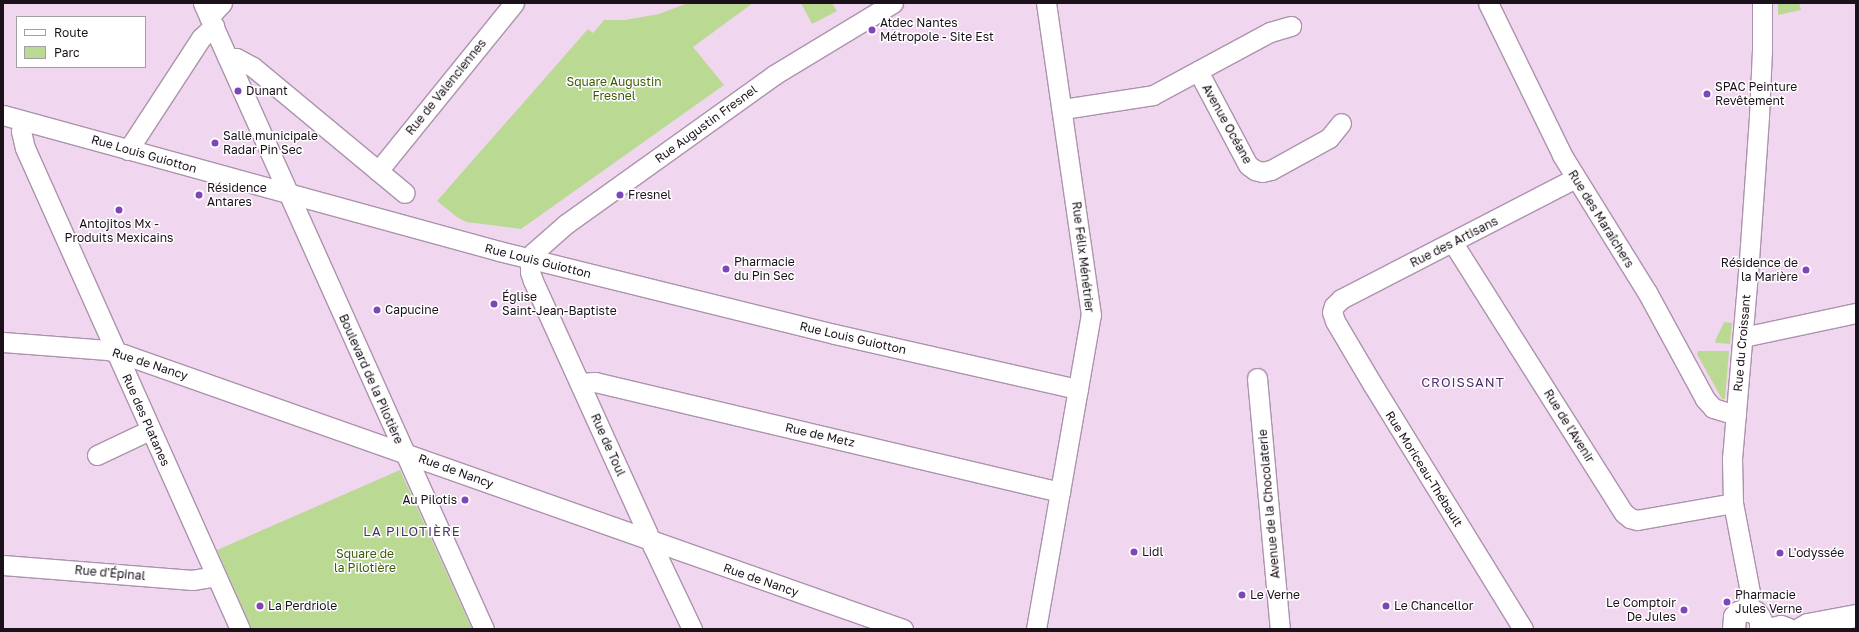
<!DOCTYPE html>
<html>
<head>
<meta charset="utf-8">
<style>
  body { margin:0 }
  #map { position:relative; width:1859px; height:632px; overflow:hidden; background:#f1d6f0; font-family:"Golos Text",sans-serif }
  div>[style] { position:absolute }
  .green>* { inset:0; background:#bad993 }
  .roads { filter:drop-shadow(1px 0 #ac93ac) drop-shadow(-1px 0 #ac93ac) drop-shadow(0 1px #ac93ac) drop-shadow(0 -1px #ac93ac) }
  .minor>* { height:19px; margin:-9.5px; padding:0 9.5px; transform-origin:9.5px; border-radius:9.5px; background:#fff }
  .major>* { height:22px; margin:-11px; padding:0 11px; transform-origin:11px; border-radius:11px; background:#fff }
  .dots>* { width:11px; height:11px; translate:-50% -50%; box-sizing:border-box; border:2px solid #fff; border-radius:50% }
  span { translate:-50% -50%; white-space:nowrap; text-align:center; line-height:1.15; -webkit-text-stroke:3px #fff; paint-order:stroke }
  .poi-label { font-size:12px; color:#1a111a }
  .left { translate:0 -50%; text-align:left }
  .right { translate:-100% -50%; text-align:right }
  .park-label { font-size:12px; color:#3d5905 }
  .street-label { font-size:12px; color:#1a111a }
  .neighbourhood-label { font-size:13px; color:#4d316c; letter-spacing:1px }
  .frame { position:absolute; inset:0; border:4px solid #1a111a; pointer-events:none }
  .legend { position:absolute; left:16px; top:16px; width:130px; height:52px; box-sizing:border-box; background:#fff; border:1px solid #a3a0a3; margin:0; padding:5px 7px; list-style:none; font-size:12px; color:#1a111a }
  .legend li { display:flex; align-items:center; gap:8px; height:20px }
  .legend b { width:20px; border:1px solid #a3a0a3 }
</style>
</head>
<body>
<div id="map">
  <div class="green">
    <div style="clip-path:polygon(688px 3px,753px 3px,693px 47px,724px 85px,521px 229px,466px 222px,457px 217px,437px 201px,588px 29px,593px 33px,604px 20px,625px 20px,659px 14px)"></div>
    <div style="clip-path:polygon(801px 3px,832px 3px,837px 11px,812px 24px)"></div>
    <div style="clip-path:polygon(1778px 3px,1799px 3px,1801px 10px,1778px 15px)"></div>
    <div style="clip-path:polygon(1724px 322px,1732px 323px,1730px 344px,1716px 343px,1715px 341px)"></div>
    <div style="clip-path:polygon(1698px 351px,1729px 351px,1725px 399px,1722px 399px,1697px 354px)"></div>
    <div style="clip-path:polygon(400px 470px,472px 629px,252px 629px,217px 550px)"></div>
  </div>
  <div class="roads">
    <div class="minor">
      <div style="left:203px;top:3px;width:686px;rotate:65.83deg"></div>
      <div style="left:1488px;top:3px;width:169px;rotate:64deg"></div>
      <div style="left:1562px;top:155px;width:161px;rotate:58.2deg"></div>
      <div style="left:1647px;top:292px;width:122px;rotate:61.5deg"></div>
      <div style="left:1705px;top:399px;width:12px;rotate:48deg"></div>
      <div style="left:1713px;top:408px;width:24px;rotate:17deg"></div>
      <div style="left:209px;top:17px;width:19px;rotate:-47deg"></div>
      <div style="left:228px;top:58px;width:8px"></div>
      <div style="left:236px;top:58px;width:19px;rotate:28deg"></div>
      <div style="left:253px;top:67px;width:197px;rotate:39.7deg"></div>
      <div style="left:1198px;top:71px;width:106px;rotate:62deg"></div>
      <div style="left:1248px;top:165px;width:9px;rotate:36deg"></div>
      <div style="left:1255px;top:170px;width:7px;rotate:16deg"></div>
      <div style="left:1262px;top:172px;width:9px;rotate:-13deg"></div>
      <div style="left:1271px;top:170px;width:66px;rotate:-28.9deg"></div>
      <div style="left:1329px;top:138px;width:19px;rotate:-51deg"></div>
      <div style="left:1063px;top:109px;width:91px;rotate:-8.8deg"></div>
      <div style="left:1153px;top:95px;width:133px;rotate:-28.3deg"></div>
      <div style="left:1270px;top:32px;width:22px;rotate:-16deg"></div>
      <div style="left:3px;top:115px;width:514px;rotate:15.33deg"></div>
      <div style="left:499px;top:251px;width:346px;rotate:13.9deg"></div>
      <div style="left:835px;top:334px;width:249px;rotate:12.8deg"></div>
      <div style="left:23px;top:121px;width:10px;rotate:101deg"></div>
      <div style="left:21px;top:131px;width:17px;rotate:77deg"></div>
      <div style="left:25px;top:148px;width:527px;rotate:65.92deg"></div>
      <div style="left:128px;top:150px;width:134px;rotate:-56.9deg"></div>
      <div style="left:201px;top:38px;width:18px;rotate:-43deg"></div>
      <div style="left:378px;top:171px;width:216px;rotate:-51deg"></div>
      <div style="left:1453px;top:243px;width:320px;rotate:57.7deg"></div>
      <div style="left:1624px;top:513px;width:8px;rotate:40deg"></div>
      <div style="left:1630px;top:518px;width:7px;rotate:16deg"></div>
      <div style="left:1637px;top:520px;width:97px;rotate:-10deg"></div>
      <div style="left:1743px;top:337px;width:116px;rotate:-12deg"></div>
      <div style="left:3px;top:342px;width:105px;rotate:4.4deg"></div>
      <div style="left:108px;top:350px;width:16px;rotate:15deg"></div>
      <div style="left:123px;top:354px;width:827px;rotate:19.42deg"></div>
      <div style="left:1257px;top:378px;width:252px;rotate:84.8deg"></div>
      <div style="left:580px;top:383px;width:15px;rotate:-4deg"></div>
      <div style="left:595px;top:382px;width:478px;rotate:13.3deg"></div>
      <div style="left:97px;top:455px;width:59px;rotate:-25.3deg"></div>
      <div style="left:3px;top:565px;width:190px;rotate:4.5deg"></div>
      <div style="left:192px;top:580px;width:24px;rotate:-9deg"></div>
      <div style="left:1747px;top:610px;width:18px;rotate:-81deg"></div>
      <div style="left:1750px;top:592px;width:91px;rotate:-100.8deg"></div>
      <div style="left:1733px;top:503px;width:44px;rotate:-91.3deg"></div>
      <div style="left:1732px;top:459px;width:186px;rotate:-85.1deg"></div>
      <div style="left:1748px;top:274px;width:158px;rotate:-86deg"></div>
      <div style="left:1759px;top:116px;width:66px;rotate:-87.4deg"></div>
      <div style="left:1762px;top:50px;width:47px;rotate:-90deg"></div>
      <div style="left:692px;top:629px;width:91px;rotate:-115.4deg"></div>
      <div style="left:653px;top:547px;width:16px;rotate:-112deg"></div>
      <div style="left:647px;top:532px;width:276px;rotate:-114.4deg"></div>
      <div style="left:533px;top:281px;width:9px;rotate:-108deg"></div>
      <div style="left:530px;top:272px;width:13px;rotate:-90deg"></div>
      <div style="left:530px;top:259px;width:7px;rotate:-63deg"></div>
      <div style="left:533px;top:253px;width:44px;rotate:-41.3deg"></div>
      <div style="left:566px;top:224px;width:256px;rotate:-35.6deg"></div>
      <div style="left:774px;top:75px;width:139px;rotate:-31.2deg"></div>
      <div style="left:1036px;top:629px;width:319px;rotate:-80.1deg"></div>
      <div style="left:1091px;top:315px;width:315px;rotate:-98.2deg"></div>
      <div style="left:1523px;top:629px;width:284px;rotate:-121.6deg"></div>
      <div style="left:1374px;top:387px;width:77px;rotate:-120.6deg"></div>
      <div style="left:1335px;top:321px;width:9px;rotate:-108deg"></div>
      <div style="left:1332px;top:312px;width:6px;rotate:-72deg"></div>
      <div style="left:1334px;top:306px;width:10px;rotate:-45deg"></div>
      <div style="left:1341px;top:299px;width:263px;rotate:-27.3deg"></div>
    </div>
    <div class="major">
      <div style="left:1734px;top:629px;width:12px;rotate:-85deg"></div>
      <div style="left:1735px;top:617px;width:6px;rotate:-45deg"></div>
      <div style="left:1739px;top:613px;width:9px;rotate:-21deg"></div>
      <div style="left:1747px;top:610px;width:9px;rotate:18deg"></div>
      <div style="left:1756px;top:613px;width:5px;rotate:53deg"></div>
      <div style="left:1759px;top:617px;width:4px;rotate:63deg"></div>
      <div style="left:1761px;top:621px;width:8px;rotate:90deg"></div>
      <div style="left:1773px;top:629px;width:8px;rotate:-14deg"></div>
      <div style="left:1781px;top:627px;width:6px;rotate:18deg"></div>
      <div style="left:1801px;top:629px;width:8px;rotate:-30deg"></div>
      <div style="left:1808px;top:625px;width:49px;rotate:-10.6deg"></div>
    </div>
  </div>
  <div class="dots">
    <div style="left:872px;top:30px;background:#8045bb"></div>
    <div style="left:238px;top:91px;background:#8045bb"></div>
    <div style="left:1707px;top:94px;background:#8045bb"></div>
    <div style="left:215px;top:143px;background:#8045bb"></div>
    <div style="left:199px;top:195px;background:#8045bb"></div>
    <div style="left:620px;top:195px;background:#8045bb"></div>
    <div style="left:119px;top:210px;background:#8045bb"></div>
    <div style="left:726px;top:269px;background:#8045bb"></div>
    <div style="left:1806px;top:270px;background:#8045bb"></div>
    <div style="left:494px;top:304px;background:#8045bb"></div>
    <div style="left:377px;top:310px;background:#8045bb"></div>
    <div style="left:465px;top:500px;background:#8045bb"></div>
    <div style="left:1134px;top:552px;background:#8045bb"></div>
    <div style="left:1780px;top:553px;background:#8045bb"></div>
    <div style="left:1242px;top:595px;background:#8045bb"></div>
    <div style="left:1727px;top:602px;background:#8045bb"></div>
    <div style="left:260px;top:606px;background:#8045bb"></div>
    <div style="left:1386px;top:606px;background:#8045bb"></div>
    <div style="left:1684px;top:610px;background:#8045bb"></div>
  </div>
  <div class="poi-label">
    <span class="left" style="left:880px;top:30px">Atdec Nantes<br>Métropole - Site Est</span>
    <span class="left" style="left:1715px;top:94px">SPAC Peinture<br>Revêtement</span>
    <span class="left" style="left:246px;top:91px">Dunant</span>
    <span class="left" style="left:223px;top:143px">Salle municipale<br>Radar Pin Sec</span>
    <span class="left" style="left:207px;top:195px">Résidence<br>Antares</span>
    <span class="left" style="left:628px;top:195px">Fresnel</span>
    <span style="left:119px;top:231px">Antojitos Mx -<br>Produits Mexicains</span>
    <span class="left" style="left:734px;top:269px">Pharmacie<br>du Pin Sec</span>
    <span class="right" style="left:1798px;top:270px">Résidence de<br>la Marière</span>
    <span class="left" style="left:502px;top:304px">Église<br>Saint-Jean-Baptiste</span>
    <span class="left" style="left:385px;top:310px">Capucine</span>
    <span class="right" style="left:457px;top:500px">Au Pilotis</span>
    <span class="left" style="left:1142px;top:552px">Lidl</span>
    <span class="left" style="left:1788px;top:553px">L'odyssée</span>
    <span class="left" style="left:1250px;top:595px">Le Verne</span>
    <span class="left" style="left:1735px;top:602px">Pharmacie<br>Jules Verne</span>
    <span class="right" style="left:1676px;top:610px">Le Comptoir<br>De Jules</span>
    <span class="left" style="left:268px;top:606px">La Perdriole</span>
    <span class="left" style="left:1394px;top:606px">Le Chancellor</span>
  </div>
  <div class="park-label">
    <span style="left:614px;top:89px">Square Augustin<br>Fresnel</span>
    <span style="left:365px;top:561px">Square de<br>la Pilotière</span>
  </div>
  <div class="street-label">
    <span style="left:446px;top:87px;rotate:-51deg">Rue de Valenciennes</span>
    <span style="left:706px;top:124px;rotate:-36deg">Rue Augustin Fresnel</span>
    <span style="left:1227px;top:124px;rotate:61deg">Avenue Océane</span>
    <span style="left:144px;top:154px;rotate:16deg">Rue Louis Guiotton</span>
    <span style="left:1601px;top:219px;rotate:58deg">Rue des Maraîchers</span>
    <span style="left:1454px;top:242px;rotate:-27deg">Rue des Artisans</span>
    <span style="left:1083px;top:257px;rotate:83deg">Rue Félix Ménétrier</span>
    <span style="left:538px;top:261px;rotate:14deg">Rue Louis Guiotton</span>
    <span style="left:853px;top:338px;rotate:13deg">Rue Louis Guiotton</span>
    <span style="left:1742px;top:343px;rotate:-85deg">Rue du Croissant</span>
    <span style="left:150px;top:364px;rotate:18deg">Rue de Nancy</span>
    <span style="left:371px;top:379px;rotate:66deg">Boulevard de la Pilotière</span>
    <span style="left:146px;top:420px;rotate:66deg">Rue des Platanes</span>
    <span style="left:1569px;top:426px;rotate:58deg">Rue de l'Avenir</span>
    <span style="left:820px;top:435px;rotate:13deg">Rue de Metz</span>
    <span style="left:608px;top:445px;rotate:66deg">Rue de Toul</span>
    <span style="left:1424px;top:469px;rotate:58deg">Rue Moriceau-Thébault</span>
    <span style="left:456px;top:471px;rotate:20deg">Rue de Nancy</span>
    <span style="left:1269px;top:504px;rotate:-95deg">Avenue de la Chocolaterie</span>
    <span style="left:110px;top:573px;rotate:5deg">Rue d'Épinal</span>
    <span style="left:761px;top:580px;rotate:19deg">Rue de Nancy</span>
  </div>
  <div class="neighbourhood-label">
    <span style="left:1463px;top:382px">CROISSANT</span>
    <span style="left:412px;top:531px">LA PILOTIÈRE</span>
  </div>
  <div class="frame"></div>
  <ul class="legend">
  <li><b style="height:5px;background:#fff"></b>Route</li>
  <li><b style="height:11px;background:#bad993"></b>Parc</li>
  </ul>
</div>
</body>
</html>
